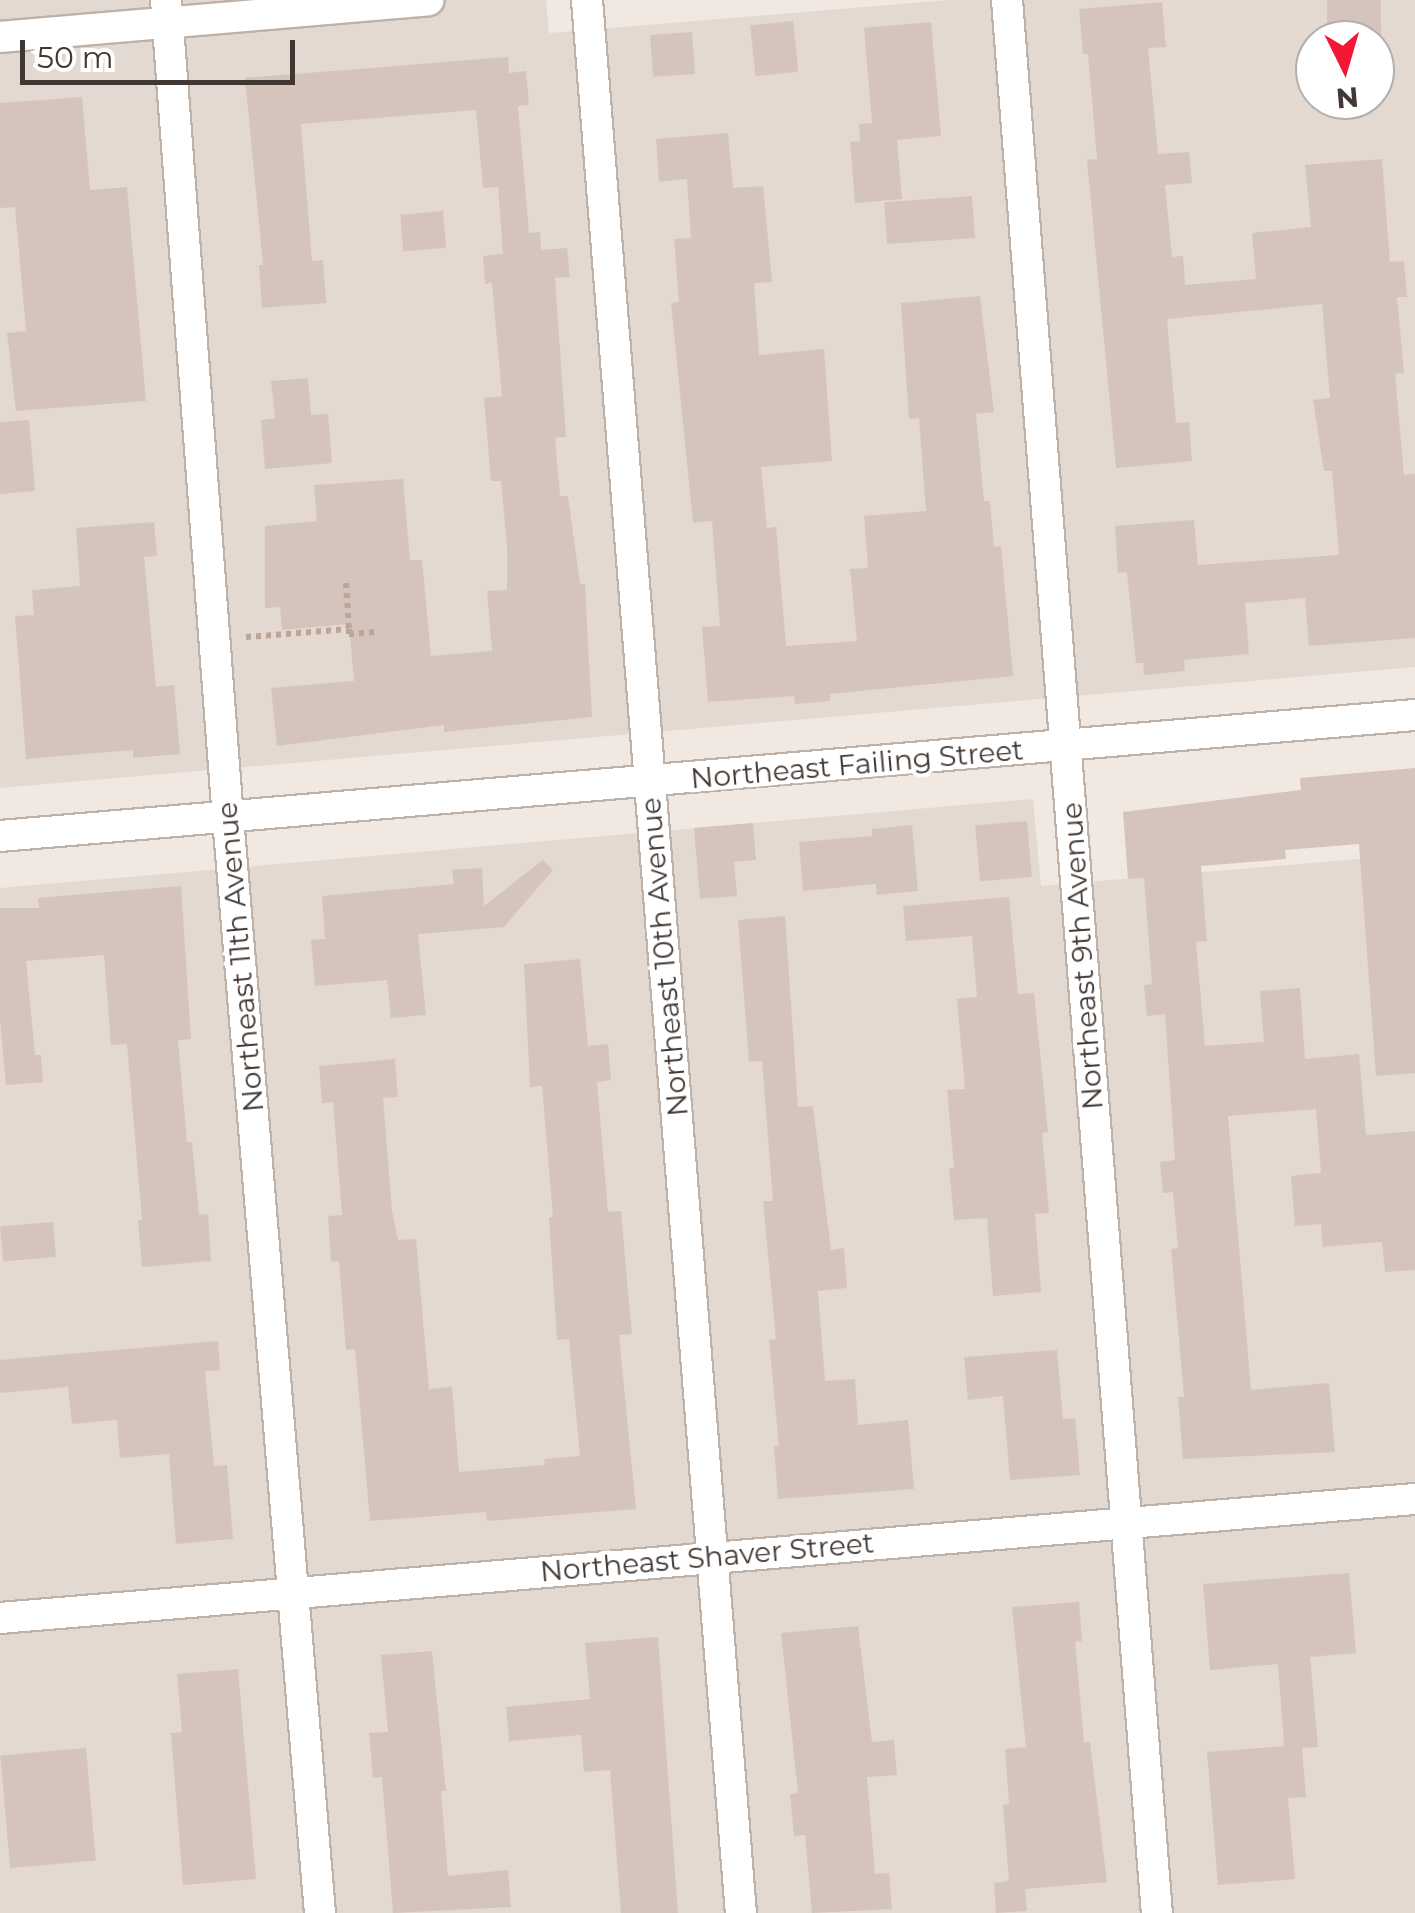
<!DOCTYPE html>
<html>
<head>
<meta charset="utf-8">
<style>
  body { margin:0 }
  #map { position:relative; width:1415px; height:1913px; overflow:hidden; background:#f1e8e2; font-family:Montserrat,sans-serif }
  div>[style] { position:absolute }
  .residential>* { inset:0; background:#e4d9d1 }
  .building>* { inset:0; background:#d5c4bb; transform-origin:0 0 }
  .path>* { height:6px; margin-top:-3px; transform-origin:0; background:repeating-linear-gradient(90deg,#bda597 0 5px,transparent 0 10px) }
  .roads { filter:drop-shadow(2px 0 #beb1a8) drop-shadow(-2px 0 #beb1a8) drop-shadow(0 2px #beb1a8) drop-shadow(0 -2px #beb1a8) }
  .minor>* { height:30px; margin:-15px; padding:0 15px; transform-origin:15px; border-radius:15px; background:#fff }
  span { translate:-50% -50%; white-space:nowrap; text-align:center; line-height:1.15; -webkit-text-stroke:8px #fff; paint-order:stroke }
  .street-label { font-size:28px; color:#423833 }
  .north { position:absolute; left:1295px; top:20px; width:100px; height:100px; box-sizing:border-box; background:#fff; border:2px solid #b3afad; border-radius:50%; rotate:175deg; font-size:28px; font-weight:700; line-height:40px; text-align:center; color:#423833 }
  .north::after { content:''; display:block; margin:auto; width:35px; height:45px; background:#f31734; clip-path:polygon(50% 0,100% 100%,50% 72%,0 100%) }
  .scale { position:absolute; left:20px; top:40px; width:275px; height:45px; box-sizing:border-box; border:5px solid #423833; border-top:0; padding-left:12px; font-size:30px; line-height:35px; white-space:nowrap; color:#423833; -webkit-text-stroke:8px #fff; paint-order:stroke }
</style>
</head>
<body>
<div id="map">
  <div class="residential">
    <div style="clip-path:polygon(evenodd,0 0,546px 0,549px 33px,949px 0,1415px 0,1415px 667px,0 788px,0 0,1315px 40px,1375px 40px,1375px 100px,1315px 100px,1315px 40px)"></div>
    <div style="clip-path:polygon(1033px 799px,1041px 886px,1415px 854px,1415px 1913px,0 1913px,0 888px)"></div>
  </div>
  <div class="building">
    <div style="left:1327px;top:0;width:54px;height:40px"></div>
    <div style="clip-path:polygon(1162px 2px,1166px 47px,1148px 48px,1158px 154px,1189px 152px,1192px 183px,1165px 185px,1172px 257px,1183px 256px,1185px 285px,1256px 279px,1252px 233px,1311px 227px,1305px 165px,1382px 159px,1390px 262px,1404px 261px,1407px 297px,1397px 297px,1404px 373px,1395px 374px,1404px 475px,1415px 474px,1415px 638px,1309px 646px,1305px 598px,1245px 603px,1249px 654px,1184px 660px,1185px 671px,1144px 675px,1143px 663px,1136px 663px,1127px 572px,1118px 573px,1115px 526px,1194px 520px,1198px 565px,1339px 555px,1332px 471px,1324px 471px,1313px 400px,1330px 398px,1322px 304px,1167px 319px,1176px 423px,1189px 422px,1192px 461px,1116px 468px,1087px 160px,1097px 159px,1088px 54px,1083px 54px,1079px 9px)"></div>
    <div style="left:793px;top:21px;width:51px;height:43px;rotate:84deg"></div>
    <div style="clip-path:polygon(931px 22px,941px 136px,897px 140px,902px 199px,855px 203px,850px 142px,860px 141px,859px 124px,872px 123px,864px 28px)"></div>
    <div style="left:692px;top:32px;width:42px;height:42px;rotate:86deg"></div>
    <div style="clip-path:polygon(508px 57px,509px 73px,526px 71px,529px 105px,518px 106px,529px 233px,540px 232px,541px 250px,567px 248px,570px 277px,555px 278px,566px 437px,555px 438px,560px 496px,568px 496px,580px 584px,585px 584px,592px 717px,444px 732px,444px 725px,277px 746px,271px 688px,354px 681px,349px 624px,282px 630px,280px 607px,265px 608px,265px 526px,317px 521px,314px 485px,403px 479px,410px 560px,422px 560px,431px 656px,492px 651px,487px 591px,507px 590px,507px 546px,501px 481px,491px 481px,484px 398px,502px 396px,492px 283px,485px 284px,483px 256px,503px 254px,498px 187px,483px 188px,476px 110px,301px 124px,312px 261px,323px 260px,326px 303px,262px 308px,259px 265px,263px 265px,245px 78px)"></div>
    <div style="clip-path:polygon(82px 97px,90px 190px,127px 187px,146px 401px,16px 411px,7px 333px,26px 331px,15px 207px,0 208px,0 103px)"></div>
    <div style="clip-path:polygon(728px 133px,733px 188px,763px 186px,772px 282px,754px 283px,759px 355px,824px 349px,832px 461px,761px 467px,767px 528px,776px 527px,786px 646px,857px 641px,850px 569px,868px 568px,864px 516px,926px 511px,919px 418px,909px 419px,901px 303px,980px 296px,994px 412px,976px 414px,984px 501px,990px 501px,994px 547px,1001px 546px,1013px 676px,830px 694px,830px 701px,795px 704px,794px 696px,708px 702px,702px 627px,720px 626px,712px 521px,693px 523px,671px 303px,679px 302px,674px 239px,691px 238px,687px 179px,659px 182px,656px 139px)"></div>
    <div style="left:972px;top:196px;width:42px;height:88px;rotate:86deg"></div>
    <div style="left:443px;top:211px;width:37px;height:43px;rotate:85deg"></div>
    <div style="clip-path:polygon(308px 378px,311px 415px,328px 414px,332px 463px,265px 469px,261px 420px,275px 418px,271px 381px)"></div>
    <div style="clip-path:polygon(29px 420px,35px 491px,0 494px,0 422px)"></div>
    <div style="clip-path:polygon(154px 522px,157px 556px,144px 557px,156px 687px,174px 685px,180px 754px,133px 758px,133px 750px,26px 759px,15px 616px,34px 615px,32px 590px,80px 586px,76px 528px)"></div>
    <div style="clip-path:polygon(1415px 768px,1415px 1073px,1376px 1076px,1359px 844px,1285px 850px,1286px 859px,1201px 866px,1207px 941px,1196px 942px,1205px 1046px,1264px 1042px,1260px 991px,1300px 988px,1305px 1059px,1359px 1054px,1366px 1135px,1415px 1131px,1415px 1270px,1385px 1272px,1382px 1242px,1323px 1247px,1321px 1224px,1295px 1226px,1291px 1176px,1321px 1173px,1316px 1109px,1228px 1116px,1251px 1390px,1329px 1383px,1335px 1452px,1183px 1459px,1178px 1397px,1184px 1397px,1171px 1249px,1178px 1248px,1173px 1192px,1163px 1193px,1160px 1162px,1175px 1160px,1165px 1014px,1147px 1016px,1144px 985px,1152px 984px,1144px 878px,1128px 879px,1123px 812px,1301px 790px,1300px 778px)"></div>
    <div style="left:1027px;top:821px;width:56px;height:52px;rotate:85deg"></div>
    <div style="clip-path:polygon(753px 823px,756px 860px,734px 862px,737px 896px,700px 899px,694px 828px)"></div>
    <div style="clip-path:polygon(912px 825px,918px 891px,877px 895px,876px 884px,803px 891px,799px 842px,872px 836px,872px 829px)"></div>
    <div style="clip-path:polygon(543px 860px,553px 870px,504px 927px,418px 934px,426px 1015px,391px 1018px,387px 980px,315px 986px,311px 940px,325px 939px,322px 896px,454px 884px,452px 870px,482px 868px,484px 906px)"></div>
    <div style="clip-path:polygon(181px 886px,191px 1039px,178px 1040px,187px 1142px,192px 1142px,199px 1215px,208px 1214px,211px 1261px,142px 1267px,138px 1220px,142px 1220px,127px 1044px,111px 1045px,104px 955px,26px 961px,35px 1055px,41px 1055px,43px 1082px,6px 1085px,0 1021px,0 908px,39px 908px,38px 898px)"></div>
    <div style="clip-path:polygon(1009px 897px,1018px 994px,1034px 993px,1048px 1132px,1042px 1133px,1049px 1213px,1035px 1214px,1041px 1292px,993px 1296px,987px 1218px,954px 1220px,949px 1168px,954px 1168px,947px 1090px,965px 1089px,957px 999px,977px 997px,972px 936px,906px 941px,903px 906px)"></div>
    <div style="clip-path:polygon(785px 916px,798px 1107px,813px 1106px,831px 1250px,844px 1248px,847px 1288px,818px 1291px,825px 1381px,855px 1379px,858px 1425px,908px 1420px,914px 1489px,778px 1499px,774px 1446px,779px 1446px,769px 1340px,776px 1339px,763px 1201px,773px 1201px,762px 1061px,749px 1062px,738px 920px)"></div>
    <div style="clip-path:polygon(580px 959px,588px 1046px,608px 1044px,611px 1080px,597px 1082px,608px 1212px,621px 1211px,628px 1291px,632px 1334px,619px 1335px,636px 1509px,487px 1521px,486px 1512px,370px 1521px,355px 1349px,346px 1350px,339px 1261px,331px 1262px,328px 1216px,342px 1215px,333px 1102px,322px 1103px,319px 1066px,395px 1059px,398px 1097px,383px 1098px,392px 1211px,398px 1240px,416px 1239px,429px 1389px,452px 1387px,459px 1472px,545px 1465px,544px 1459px,580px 1456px,569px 1339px,557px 1340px,549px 1217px,553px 1217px,542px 1086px,530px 1087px,524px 964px)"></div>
    <div style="left:53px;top:1222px;width:35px;height:53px;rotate:85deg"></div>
    <div style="clip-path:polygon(218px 1341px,220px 1370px,205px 1371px,214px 1466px,227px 1465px,233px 1539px,176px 1544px,169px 1454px,120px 1458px,117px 1420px,72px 1424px,68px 1387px,0 1393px,0 1360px)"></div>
    <div style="clip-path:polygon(1057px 1350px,1063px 1419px,1075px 1418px,1080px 1475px,1010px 1480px,1003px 1396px,968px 1400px,964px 1357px)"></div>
    <div style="clip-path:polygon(1349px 1573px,1356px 1653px,1310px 1657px,1318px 1747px,1302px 1748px,1306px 1797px,1288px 1798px,1295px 1879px,1218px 1885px,1207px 1752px,1284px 1746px,1278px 1664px,1210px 1670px,1203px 1584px)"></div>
    <div style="clip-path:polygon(1079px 1602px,1082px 1641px,1075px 1642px,1084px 1742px,1090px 1742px,1107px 1882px,1025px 1889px,1027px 1911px,996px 1913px,994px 1883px,1009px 1881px,1003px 1805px,1009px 1804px,1005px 1749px,1026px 1747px,1012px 1607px)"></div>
    <div style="clip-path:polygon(858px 1626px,872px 1742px,894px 1740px,897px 1775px,867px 1777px,875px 1874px,889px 1873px,892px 1909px,812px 1913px,805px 1835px,794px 1836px,790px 1794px,798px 1793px,781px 1633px)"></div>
    <div style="clip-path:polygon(658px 1637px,678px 1913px,621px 1913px,610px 1770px,584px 1772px,581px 1735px,509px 1741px,506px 1707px,590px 1699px,585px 1643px)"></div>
    <div style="clip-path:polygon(432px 1651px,446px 1791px,441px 1791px,448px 1876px,508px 1870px,511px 1907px,393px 1913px,382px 1777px,373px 1778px,369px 1733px,388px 1732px,381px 1655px)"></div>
    <div style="clip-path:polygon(238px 1669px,256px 1879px,183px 1885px,171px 1733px,182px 1732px,177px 1674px)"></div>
    <div style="left:86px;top:1748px;width:113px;height:86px;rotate:85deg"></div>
  </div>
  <div class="path">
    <div style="left:346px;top:583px;width:46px;rotate:86.3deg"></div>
    <div style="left:246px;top:637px;width:103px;rotate:-4.4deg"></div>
    <div style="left:349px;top:629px;width:5px;rotate:90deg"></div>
    <div style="left:349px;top:634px;width:27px;rotate:-4deg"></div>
  </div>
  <div class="roads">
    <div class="minor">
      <div style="left:166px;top:0;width:820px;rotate:85.67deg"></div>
      <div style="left:228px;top:818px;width:1099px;rotate:85.2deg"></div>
      <div style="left:587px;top:0;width:1919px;rotate:85.4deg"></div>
      <div style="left:1007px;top:0;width:1919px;rotate:85.52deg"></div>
      <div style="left:0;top:37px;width:430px;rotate:-4.9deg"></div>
      <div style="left:0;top:836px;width:1420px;rotate:-4.89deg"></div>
      <div style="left:0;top:1618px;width:1420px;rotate:-4.81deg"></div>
    </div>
  </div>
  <div class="street-label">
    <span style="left:857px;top:764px;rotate:-5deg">Northeast Failing Street</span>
    <span style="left:1082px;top:956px;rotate:-94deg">Northeast 9th Avenue</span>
    <span style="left:240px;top:957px;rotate:-95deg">Northeast 11th Avenue</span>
    <span style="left:664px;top:957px;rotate:-95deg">Northeast 10th Avenue</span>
    <span style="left:707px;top:1557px;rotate:-5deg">Northeast Shaver Street</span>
  </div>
  <div class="north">N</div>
  <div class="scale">50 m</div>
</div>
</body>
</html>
